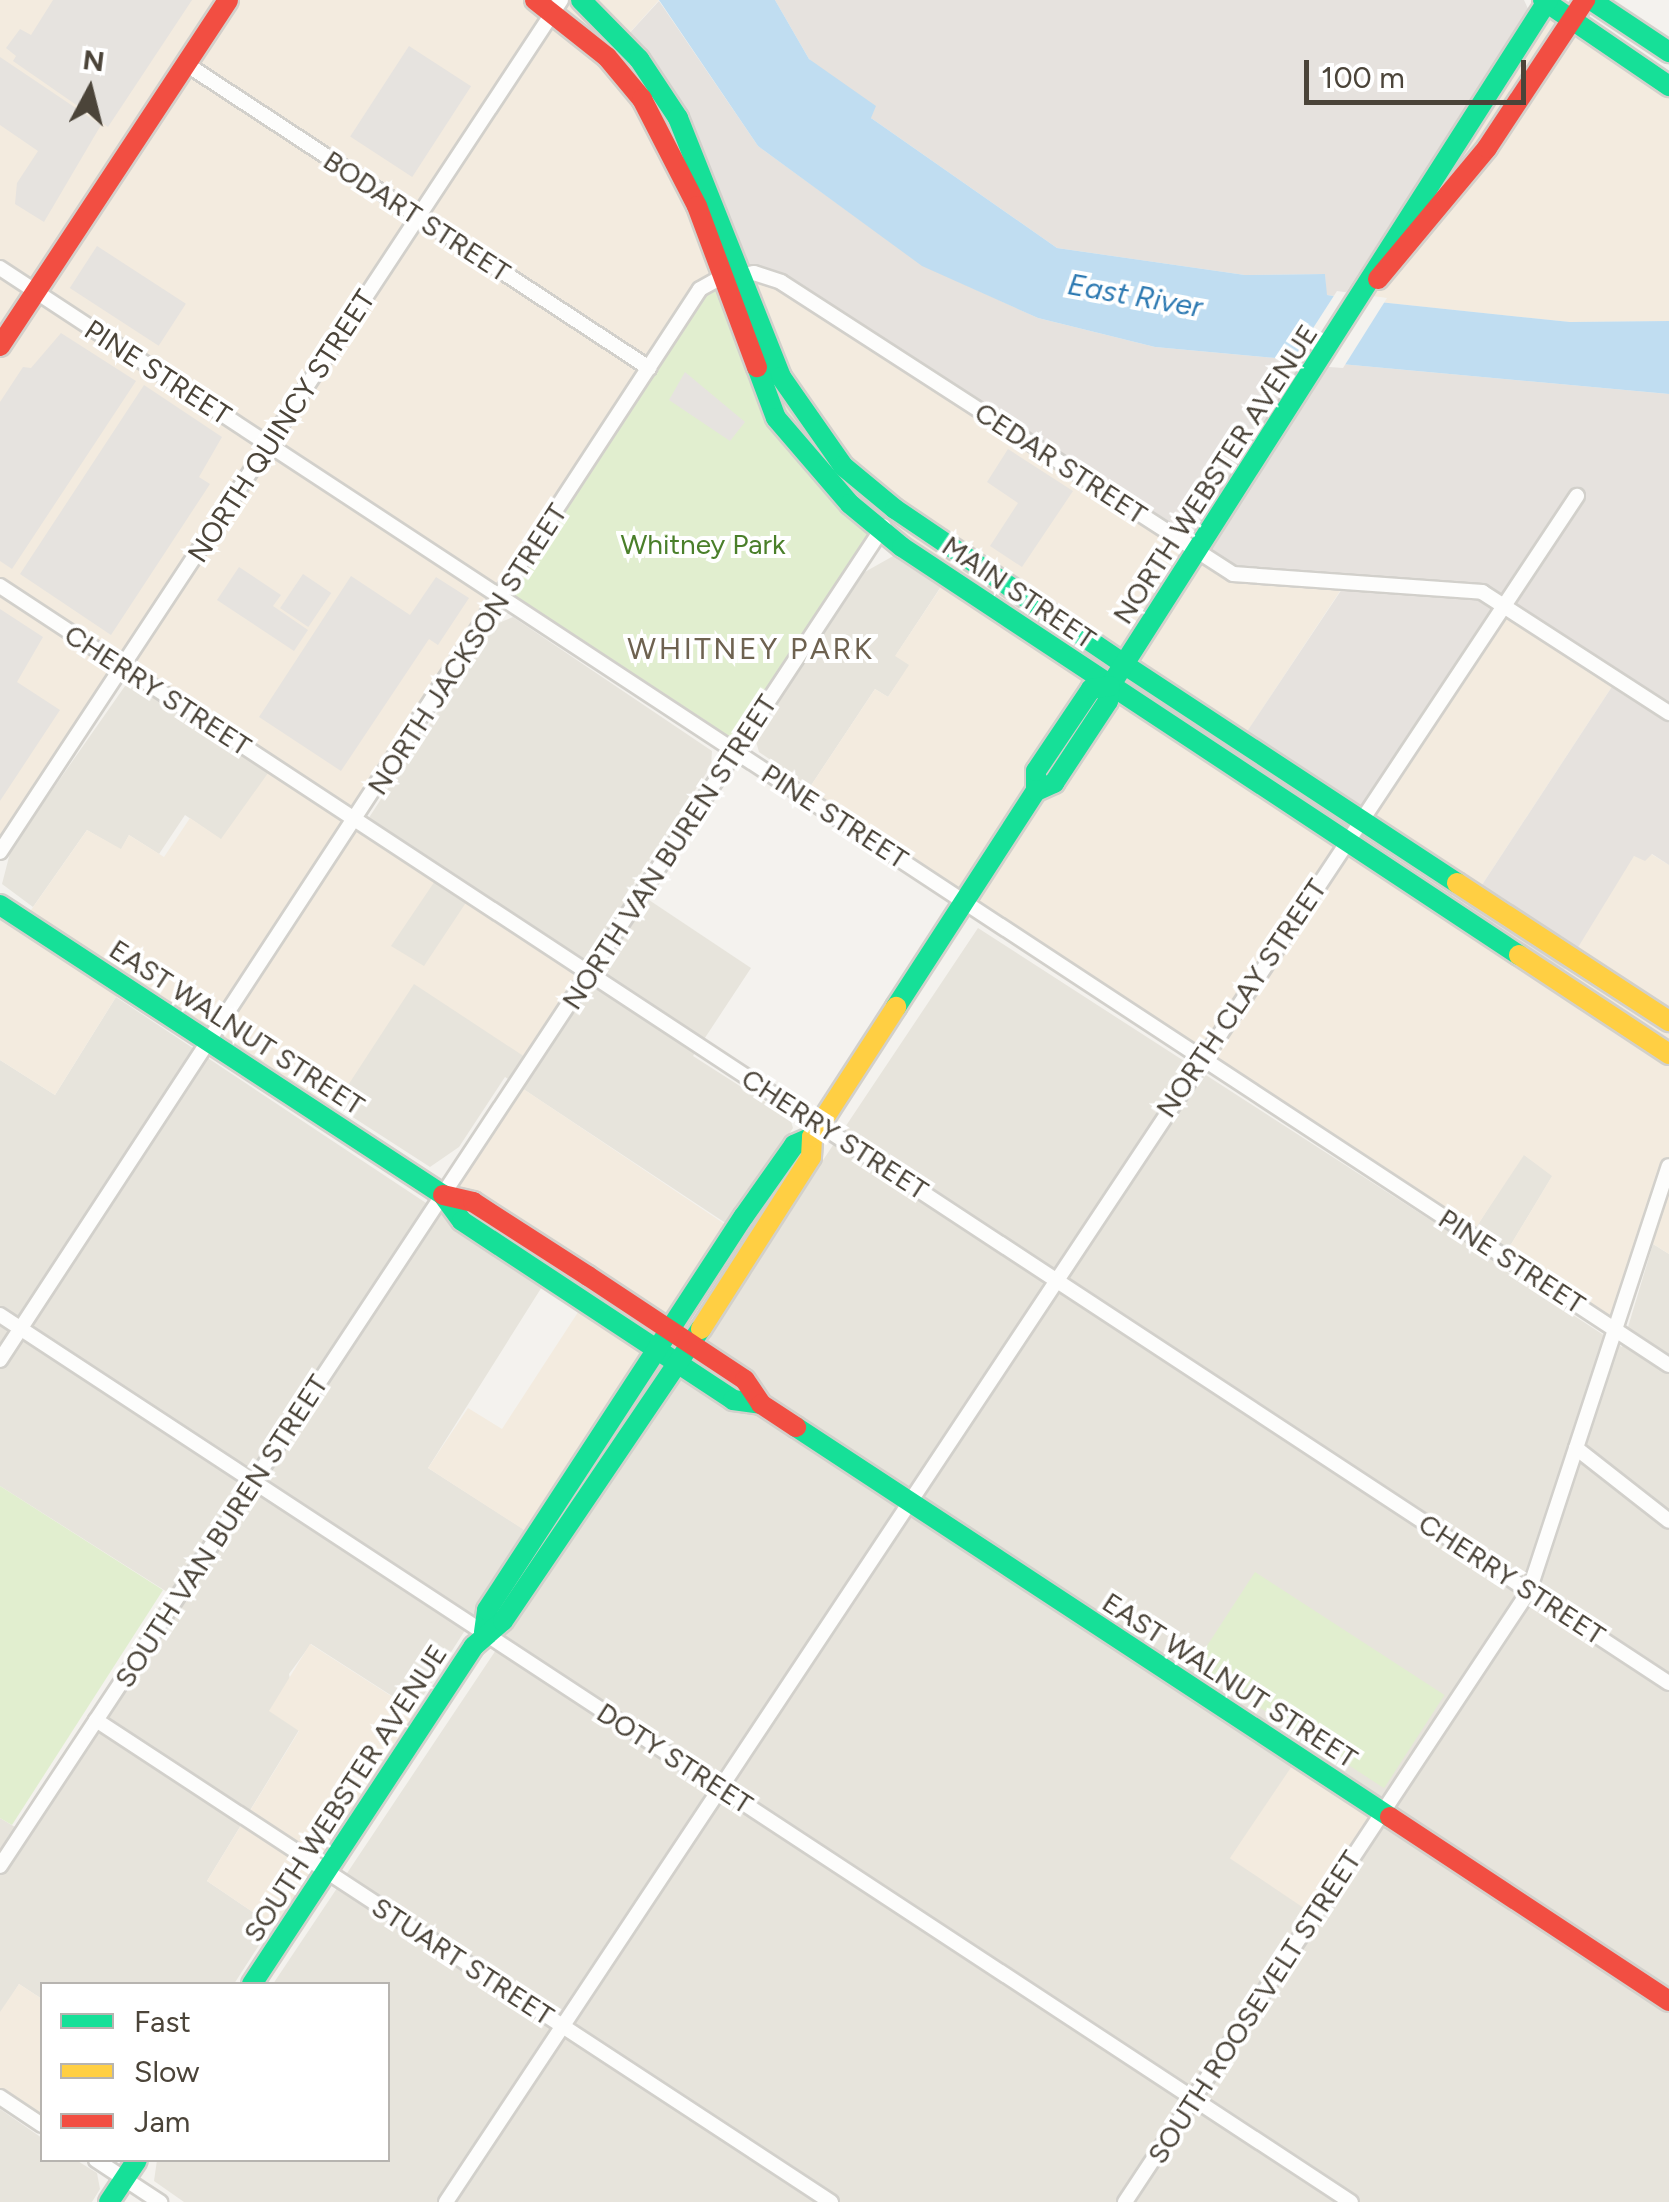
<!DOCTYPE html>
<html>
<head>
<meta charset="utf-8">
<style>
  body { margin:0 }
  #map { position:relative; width:1669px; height:2202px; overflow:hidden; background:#f4f2ee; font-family:Figtree,sans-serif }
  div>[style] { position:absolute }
  .residential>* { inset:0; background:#e7e4dc }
  .commercial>* { inset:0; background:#f3ebdf; transform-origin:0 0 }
  .industrial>* { inset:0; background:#e6e2de }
  .green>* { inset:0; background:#e1eecf; transform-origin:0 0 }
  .parking>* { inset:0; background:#e6e3df; transform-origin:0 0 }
  .water>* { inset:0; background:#c0ddf1 }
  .pier>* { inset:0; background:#f4f2ee }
  .roads { filter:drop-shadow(2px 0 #d2d0cb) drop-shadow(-2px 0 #d2d0cb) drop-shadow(0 2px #d2d0cb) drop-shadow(0 -2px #d2d0cb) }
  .street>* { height:14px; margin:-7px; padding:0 7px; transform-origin:7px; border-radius:7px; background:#fdfdfc }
  .fast>* { height:20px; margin:-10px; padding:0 10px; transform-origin:10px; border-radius:10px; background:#16e098 }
  .slow>* { height:20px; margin:-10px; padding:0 10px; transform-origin:10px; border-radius:10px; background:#ffcf43 }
  .jam>* { height:20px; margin:-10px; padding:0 10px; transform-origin:10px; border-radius:10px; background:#f24e42 }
  span { translate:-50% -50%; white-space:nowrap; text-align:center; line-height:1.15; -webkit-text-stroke:8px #fff; paint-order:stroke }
  .street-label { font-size:28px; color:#4b4439 }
  .park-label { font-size:28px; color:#4a7f2a }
  .water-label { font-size:30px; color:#2e7ab2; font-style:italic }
  .neighbourhood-label { font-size:30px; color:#6e6250; letter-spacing:2.5px }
  .legend { position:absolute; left:40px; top:1982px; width:350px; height:180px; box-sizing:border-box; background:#fff; border:2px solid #b7b4b0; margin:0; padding:12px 18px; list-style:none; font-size:30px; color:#4b4439 }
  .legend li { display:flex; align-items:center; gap:20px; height:50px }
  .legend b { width:50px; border:2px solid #b7b4b0 }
  .north { position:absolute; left:40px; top:40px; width:100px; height:100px; -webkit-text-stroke:8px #fff; paint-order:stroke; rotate:7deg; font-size:28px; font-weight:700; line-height:40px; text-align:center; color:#4b4439 }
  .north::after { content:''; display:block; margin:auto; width:35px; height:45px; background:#4b4439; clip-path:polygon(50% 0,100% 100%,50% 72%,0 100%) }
  .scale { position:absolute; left:1304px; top:60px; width:222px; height:45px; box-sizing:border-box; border:5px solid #4b4439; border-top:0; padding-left:12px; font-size:30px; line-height:35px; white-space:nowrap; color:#4b4439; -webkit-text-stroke:8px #fff; paint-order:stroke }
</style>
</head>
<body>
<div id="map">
  <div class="residential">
    <div style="clip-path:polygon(895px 555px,942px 585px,896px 655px,910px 665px,888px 697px,875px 689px,810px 787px,759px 752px,755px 738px,863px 573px)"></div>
    <div style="clip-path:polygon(513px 617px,712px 751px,711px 766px,631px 888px,751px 968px,693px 1056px,790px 1118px,793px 1128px,730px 1226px,505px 1077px,459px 1147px,430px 1167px,300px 1083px,220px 839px,185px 815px,159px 854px,129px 835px,121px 850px,87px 830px,33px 907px,2px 884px,11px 849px,125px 686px,139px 688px,359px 833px,494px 625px)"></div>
    <div style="clip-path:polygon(978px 928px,1466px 1243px,1523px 1154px,1553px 1175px,1498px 1266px,1622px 1347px,1653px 1244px,1669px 1254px,1669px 2202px,184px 2202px,154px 2181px,157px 2160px,388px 2160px,388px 1984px,273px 1984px)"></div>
    <div style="clip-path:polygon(116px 997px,545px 1282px,428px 1468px,528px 1532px,414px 1710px,311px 1644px,289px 1674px,299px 1730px,207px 1881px,272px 1925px,234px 1984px,42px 1984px,42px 1999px,19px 1984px,0 2015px,0 1818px,30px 1836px,183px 1602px,0 1486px,0 1060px,55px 1095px)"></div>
    <div style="clip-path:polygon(0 2109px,42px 2138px,42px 2160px,76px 2160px,97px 2173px,100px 2189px,92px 2202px,0 2202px)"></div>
  </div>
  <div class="commercial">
    <div style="clip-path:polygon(0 0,659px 0,615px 49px,662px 107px,754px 273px,1346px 582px,1227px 762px,1501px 603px,1617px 679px,1461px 917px,1635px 856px,1651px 854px,1669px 865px,1669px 1254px,1647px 1240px,1616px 1329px,1504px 1256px,1552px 1176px,1524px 1155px,1471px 1235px,804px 796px,875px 689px,888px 697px,909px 665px,895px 656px,953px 569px,886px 524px,834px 470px,792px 410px,720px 278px,356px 819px,439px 875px,391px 946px,424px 966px,471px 895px,589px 973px,531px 1061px,414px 984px,326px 1119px,129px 989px,116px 997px,55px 1095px,0 1060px,0 905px,24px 920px,87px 830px,121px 849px,129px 835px,164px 857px,190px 818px,221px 839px,273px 766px,123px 667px,0 852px)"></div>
    <div style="clip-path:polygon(1546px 2px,1669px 86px,1669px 321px,1570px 322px,1360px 300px)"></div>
    <div style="clip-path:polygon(516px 1084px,735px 1231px,535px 1537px,428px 1468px,468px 1408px,502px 1429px,597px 1283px,443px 1195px)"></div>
    <div style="clip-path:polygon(310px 1644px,427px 1719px,285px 1934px,207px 1881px,299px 1731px,269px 1711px)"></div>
    <div style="left:1298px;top:1757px;width:101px;height:122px;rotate:34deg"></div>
    <div style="clip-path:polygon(19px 1984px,42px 1999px,42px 2125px,0 2097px,0 2012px)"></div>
  </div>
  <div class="industrial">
    <div style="clip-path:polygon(775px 0,1524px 0,1529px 11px,1343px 297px,1326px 295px,1325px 274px,1245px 275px,1057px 248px,871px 118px,809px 59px)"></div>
    <div style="clip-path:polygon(659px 1px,758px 146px,922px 265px,1038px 318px,1155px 347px,1669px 394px,1669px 865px,1652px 854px,1645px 861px,1634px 856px,1558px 980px,1461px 917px,1617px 679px,1501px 603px,1346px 839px,1226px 763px,1346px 583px,1233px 574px,781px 282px,738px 274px,683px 144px,615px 49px)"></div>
  </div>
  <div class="green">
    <div style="clip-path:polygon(720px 278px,811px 441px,886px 524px,736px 751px,502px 598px,700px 289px)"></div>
    <div style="clip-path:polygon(0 1486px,163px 1590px,12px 1825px,0 1818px)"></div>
    <div style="left:1255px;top:1572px;width:226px;height:111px;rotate:33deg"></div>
  </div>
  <div class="parking">
    <div style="clip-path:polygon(53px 0,192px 0,108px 127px,13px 61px,16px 56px,6px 48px,20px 29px,31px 35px)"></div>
    <div style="left:409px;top:46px;width:74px;height:108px;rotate:33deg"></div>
    <div style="clip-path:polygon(0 57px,101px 125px,44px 222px,15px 204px,17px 183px,38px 151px,0 125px)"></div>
    <div style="left:97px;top:246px;width:106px;height:50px;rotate:33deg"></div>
    <div style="clip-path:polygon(61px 333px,136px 381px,12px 569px,0 561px,0 402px,23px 367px,31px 368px)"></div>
    <div style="clip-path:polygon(685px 372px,745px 422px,730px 441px,669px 400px)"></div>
    <div style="clip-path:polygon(144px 385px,222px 437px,199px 477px,210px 484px,111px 635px,20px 574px)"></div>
    <div style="clip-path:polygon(1008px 449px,1073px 491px,1022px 567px,990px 546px,1018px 503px,987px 482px)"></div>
    <div style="clip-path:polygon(239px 567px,281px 595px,273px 606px,308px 630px,294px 651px,217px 600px)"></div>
    <div style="left:303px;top:574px;width:34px;height:41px;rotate:34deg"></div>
    <div style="clip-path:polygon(351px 576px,410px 615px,436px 577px,469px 598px,438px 645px,429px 639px,341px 771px,259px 717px)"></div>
    <div style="clip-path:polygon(0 609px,43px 637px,17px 682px,60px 710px,0 801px)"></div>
  </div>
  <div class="water">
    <div style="clip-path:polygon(659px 0,775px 0,809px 59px,876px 106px,871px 118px,1057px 248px,1245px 275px,1325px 274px,1327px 295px,1360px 300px,1570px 322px,1669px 321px,1669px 394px,1155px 347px,1038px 318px,922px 266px,758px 146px)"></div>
  </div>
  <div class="pier">
    <div style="clip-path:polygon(1337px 291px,1387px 298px,1343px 368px,1290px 364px)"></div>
  </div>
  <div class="roads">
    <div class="street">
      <div style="left:186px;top:64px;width:554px;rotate:33.29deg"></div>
      <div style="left:0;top:268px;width:1997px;rotate:33.32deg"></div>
      <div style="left:0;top:586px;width:1997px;rotate:33.32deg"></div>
      <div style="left:0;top:852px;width:1020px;rotate:-56.64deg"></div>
      <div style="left:0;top:1315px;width:1616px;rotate:33.29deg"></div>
      <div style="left:0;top:1360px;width:1279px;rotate:-56.83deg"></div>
      <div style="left:700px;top:289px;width:23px;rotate:-29deg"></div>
      <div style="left:720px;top:278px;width:34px;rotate:-8deg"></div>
      <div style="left:754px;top:273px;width:28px;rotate:18deg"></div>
      <div style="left:781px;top:282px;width:538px;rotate:32.86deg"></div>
      <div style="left:1233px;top:574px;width:250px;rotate:4.1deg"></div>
      <div style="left:1482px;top:592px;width:223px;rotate:32.9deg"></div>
      <div style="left:1576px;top:1448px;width:118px;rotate:38.1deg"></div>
      <div style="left:96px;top:1720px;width:879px;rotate:33.26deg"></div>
      <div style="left:0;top:1866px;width:1605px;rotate:-56.59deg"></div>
      <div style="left:0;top:2097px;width:50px;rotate:33.7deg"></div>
      <div style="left:96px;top:2160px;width:77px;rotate:33.3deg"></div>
      <div style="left:446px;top:2202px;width:2047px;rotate:-56.46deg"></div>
      <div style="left:1125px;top:2202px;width:732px;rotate:-56.53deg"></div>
      <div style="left:1529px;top:1591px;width:447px;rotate:-71.8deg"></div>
    </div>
    <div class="fast">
      <div style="left:581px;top:0;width:83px;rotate:45.5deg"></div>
      <div style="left:639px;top:59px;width:71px;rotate:56.5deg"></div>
      <div style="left:678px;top:118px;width:279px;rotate:68.3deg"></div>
      <div style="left:781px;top:377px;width:108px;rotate:55.1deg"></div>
      <div style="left:843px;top:466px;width:67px;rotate:39.6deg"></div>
      <div style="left:895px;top:509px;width:278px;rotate:34.1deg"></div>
      <div style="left:1125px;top:665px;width:397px;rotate:33.3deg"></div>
      <div style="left:1543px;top:0;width:153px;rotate:34.3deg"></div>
      <div style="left:1591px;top:0;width:94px;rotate:33.7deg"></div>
      <div style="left:757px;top:367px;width:54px;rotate:69.6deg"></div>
      <div style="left:776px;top:418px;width:113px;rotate:49.3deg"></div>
      <div style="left:850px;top:504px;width:67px;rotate:39.6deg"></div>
      <div style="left:902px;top:547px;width:740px;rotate:33.48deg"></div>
      <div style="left:1036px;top:791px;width:20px;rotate:-24deg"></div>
      <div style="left:1054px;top:783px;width:98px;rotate:-56.6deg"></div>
      <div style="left:1108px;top:701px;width:15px;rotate:-82deg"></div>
      <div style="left:1110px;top:686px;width:814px;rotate:-57.44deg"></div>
      <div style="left:0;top:905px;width:529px;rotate:33.21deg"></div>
      <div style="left:443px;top:1195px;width:32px;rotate:54deg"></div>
      <div style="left:462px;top:1221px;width:325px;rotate:33.4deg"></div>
      <div style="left:733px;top:1400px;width:28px;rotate:8deg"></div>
      <div style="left:896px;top:1007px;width:257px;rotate:-57.1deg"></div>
      <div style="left:1036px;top:791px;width:20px;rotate:-90deg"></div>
      <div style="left:1036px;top:771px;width:99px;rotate:-56.1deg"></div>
      <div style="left:1091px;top:689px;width:19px;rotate:-9deg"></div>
      <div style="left:796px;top:1427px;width:711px;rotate:33.29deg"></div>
      <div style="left:484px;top:1632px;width:22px;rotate:-82deg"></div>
      <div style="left:487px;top:1610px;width:470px;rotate:-56.9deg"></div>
      <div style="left:744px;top:1216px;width:87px;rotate:-54.8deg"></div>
      <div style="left:794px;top:1145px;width:20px;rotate:-24deg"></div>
      <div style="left:252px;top:1984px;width:404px;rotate:-56.7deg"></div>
      <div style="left:474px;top:1646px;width:38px;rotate:-41deg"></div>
      <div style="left:503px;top:1621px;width:353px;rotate:-55.9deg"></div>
      <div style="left:109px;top:2202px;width:50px;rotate:-56.3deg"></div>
    </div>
    <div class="slow">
      <div style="left:1457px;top:883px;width:253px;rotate:33.1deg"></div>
      <div style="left:1519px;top:955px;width:180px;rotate:33.4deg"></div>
      <div style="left:701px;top:1329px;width:204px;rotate:-57.4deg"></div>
      <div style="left:811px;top:1157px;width:20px;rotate:-87deg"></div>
      <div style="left:812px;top:1137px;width:155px;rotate:-57.1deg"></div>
    </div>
    <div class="jam">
      <div style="left:535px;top:0;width:92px;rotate:38.4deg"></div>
      <div style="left:607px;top:57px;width:55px;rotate:50.2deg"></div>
      <div style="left:642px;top:99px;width:120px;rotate:62.8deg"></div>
      <div style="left:697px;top:206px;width:172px;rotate:69.6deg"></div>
      <div style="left:1378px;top:279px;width:170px;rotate:-50.2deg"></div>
      <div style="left:1487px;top:148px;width:178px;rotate:-56.5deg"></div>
      <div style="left:0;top:346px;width:414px;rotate:-56.6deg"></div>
      <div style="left:443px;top:1195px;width:31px;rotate:13deg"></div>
      <div style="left:473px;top:1202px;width:137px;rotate:32.8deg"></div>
      <div style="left:588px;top:1276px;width:188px;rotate:33.5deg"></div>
      <div style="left:745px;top:1380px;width:29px;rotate:56deg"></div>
      <div style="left:761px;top:1404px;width:42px;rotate:33.3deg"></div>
      <div style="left:1390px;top:1817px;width:334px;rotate:33.4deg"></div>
    </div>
  </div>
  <div class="street-label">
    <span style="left:417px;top:216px;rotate:33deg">BODART STREET</span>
    <span style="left:158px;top:372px;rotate:33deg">PINE STREET</span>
    <span style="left:281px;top:426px;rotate:-57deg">NORTH QUINCY STREET</span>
    <span style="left:1061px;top:463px;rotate:33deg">CEDAR STREET</span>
    <span style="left:1215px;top:474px;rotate:-57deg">NORTH WEBSTER AVENUE</span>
    <span style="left:1019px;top:592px;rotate:34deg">MAIN STREET</span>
    <span style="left:467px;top:649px;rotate:-57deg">NORTH JACKSON STREET</span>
    <span style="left:158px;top:690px;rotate:33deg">CHERRY STREET</span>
    <span style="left:835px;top:816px;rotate:33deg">PINE STREET</span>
    <span style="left:669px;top:852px;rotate:-57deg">NORTH VAN BUREN STREET</span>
    <span style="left:1241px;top:998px;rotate:-56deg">NORTH CLAY STREET</span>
    <span style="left:237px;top:1027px;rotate:33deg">EAST WALNUT STREET</span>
    <span style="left:835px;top:1134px;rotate:33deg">CHERRY STREET</span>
    <span style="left:1512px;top:1261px;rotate:33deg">PINE STREET</span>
    <span style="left:221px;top:1531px;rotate:-57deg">SOUTH VAN BUREN STREET</span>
    <span style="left:1512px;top:1579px;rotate:33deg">CHERRY STREET</span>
    <span style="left:1230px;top:1680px;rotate:33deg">EAST WALNUT STREET</span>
    <span style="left:675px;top:1758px;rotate:33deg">DOTY STREET</span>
    <span style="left:345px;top:1793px;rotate:-57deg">SOUTH WEBSTER AVENUE</span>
    <span style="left:463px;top:1961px;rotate:33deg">STUART STREET</span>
    <span style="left:1254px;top:2007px;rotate:-57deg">SOUTH ROOSEVELT STREET</span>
  </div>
  <div class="park-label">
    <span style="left:703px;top:544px">Whitney Park</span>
  </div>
  <div class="water-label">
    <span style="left:1135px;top:296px;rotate:10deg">East River</span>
  </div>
  <div class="neighbourhood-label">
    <span style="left:751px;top:649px">WHITNEY PARK</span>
  </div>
  <ul class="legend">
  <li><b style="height:12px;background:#16e098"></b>Fast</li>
  <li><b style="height:12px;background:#ffcf43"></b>Slow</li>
  <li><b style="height:12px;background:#f24e42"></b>Jam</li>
  </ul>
  <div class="north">N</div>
  <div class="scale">100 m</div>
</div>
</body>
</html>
